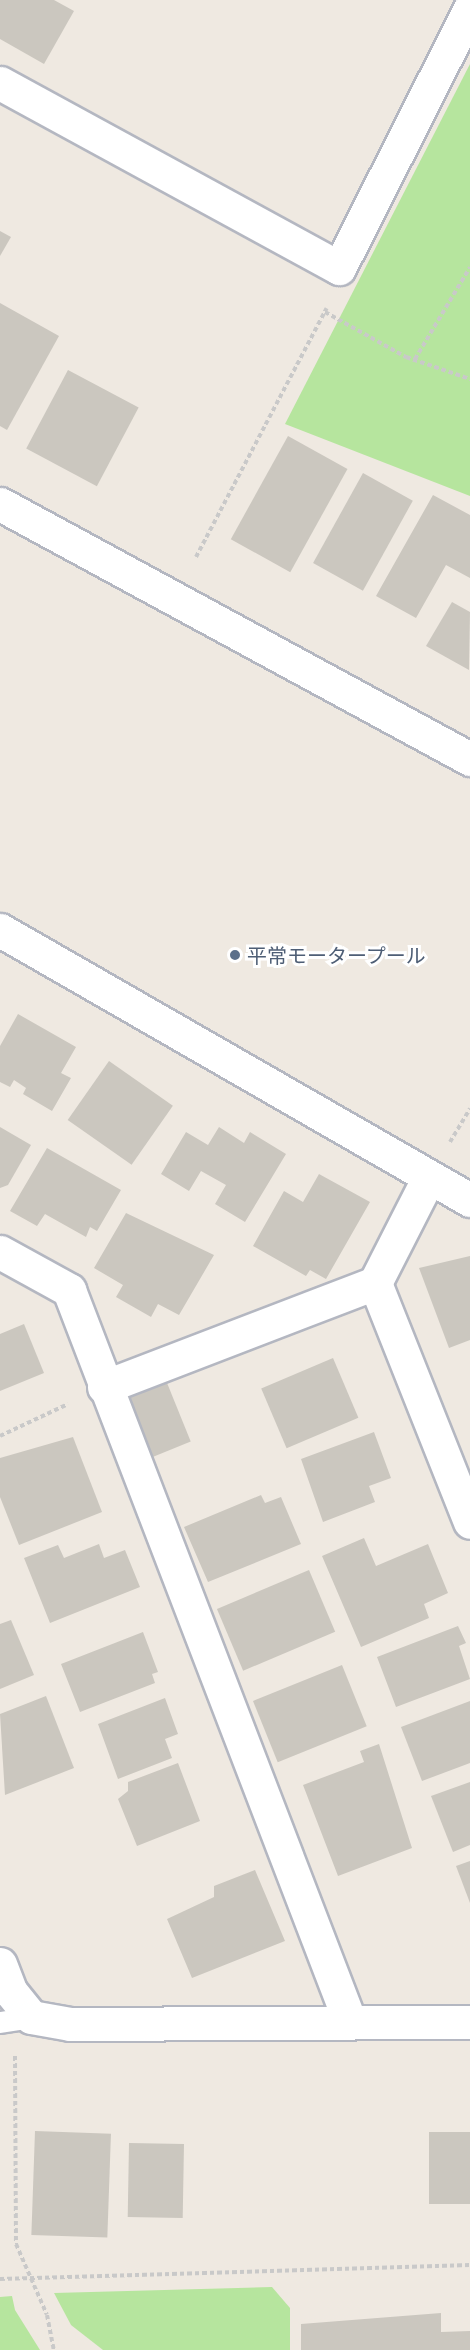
<!DOCTYPE html>
<html>
<head>
<meta charset="utf-8">
<style>
  body { margin:0 }
  #map { position:relative; width:470px; height:2350px; overflow:hidden; background:#efe9e1; font-family:Ubuntu,"Noto Sans JP",sans-serif }
  div>[style] { position:absolute }
  .green>* { inset:0; background:#b6e59e }
  .building>* { inset:0; background:#cbc7bf; transform-origin:0 0 }
  .path>* { height:4px; margin-top:-2px; transform-origin:0; background:repeating-linear-gradient(90deg,#c9c9c9 0 4.5px,transparent 0 7.5px) }
  .roads { filter:drop-shadow(2px 0 #b4b7c1) drop-shadow(-2px 0 #b4b7c1) drop-shadow(0 2px #b4b7c1) drop-shadow(0 -2px #b4b7c1) }
  .service>* { height:21px; margin:-10.5px; padding:0 10.5px; transform-origin:10.5px; border-radius:10.5px; background:#fff }
  .minor>* { height:33px; margin:-16.5px; padding:0 16.5px; transform-origin:16.5px; border-radius:16.5px; background:#fff }
  .tertiary>* { height:33px; margin:-16.5px; padding:0 16.5px; transform-origin:16.5px; border-radius:16.5px; background:#fff }
  .dots>* { width:16px; height:16px; translate:-50% -50%; box-sizing:border-box; border:3px solid #fff; border-radius:50% }
  span { translate:-50% -50%; white-space:nowrap; text-align:center; line-height:1.15; -webkit-text-stroke:6px #fff; paint-order:stroke }
  .service-label { font-size:20px; color:#4e5e75 }
  .left { translate:0 -50%; text-align:left }
</style>
</head>
<body>
<div id="map">
  <div class="green">
    <div style="clip-path:polygon(470px 64px,470px 496px,285px 424px)"></div>
    <div style="clip-path:polygon(272px 2287px,290px 2308px,290px 2350px,103px 2350px,71px 2325px,54px 2293px)"></div>
    <div style="clip-path:polygon(12px 2296px,15px 2310px,40px 2350px,0 2350px,0 2297px)"></div>
  </div>
  <div class="building">
    <div style="clip-path:polygon(0 0,54px 0,74px 11px,44px 64px,0 39px)"></div>
    <div style="clip-path:polygon(0 231px,11px 237px,0 256px)"></div>
    <div style="clip-path:polygon(0 303px,59px 336px,7px 430px,0 426px)"></div>
    <div style="left:68px;top:370px;width:80px;height:89px;rotate:28deg"></div>
    <div style="left:288px;top:436px;width:68px;height:118px;rotate:29deg"></div>
    <div style="left:363px;top:473px;width:57px;height:103px;rotate:29deg"></div>
    <div style="clip-path:polygon(433px 495px,470px 515px,470px 578px,446px 565px,416px 618px,376px 596px)"></div>
    <div style="clip-path:polygon(452px 602px,470px 612px,469px 670px,426px 646px)"></div>
    <div style="clip-path:polygon(18px 1014px,76px 1047px,61px 1073px,71px 1078px,52px 1111px,23px 1094px,26px 1088px,14px 1080px,10px 1087px,0 1082px,0 1046px)"></div>
    <div style="left:109px;top:1061px;width:78px;height:72px;rotate:35deg"></div>
    <div style="clip-path:polygon(0 1127px,31px 1145px,8px 1185px,0 1188px)"></div>
    <div style="clip-path:polygon(219px 1127px,244px 1143px,250px 1132px,286px 1154px,245px 1222px,215px 1204px,226px 1185px,201px 1171px,189px 1191px,161px 1174px,186px 1132px,208px 1145px)"></div>
    <div style="clip-path:polygon(47px 1148px,121px 1190px,97px 1231px,90px 1227px,86px 1237px,45px 1214px,37px 1226px,10px 1211px)"></div>
    <div style="clip-path:polygon(319px 1174px,370px 1202px,326px 1279px,310px 1270px,306px 1276px,253px 1246px,284px 1191px,303px 1202px)"></div>
    <div style="clip-path:polygon(126px 1213px,214px 1255px,179px 1315px,158px 1304px,151px 1317px,116px 1297px,123px 1285px,94px 1268px)"></div>
    <div style="clip-path:polygon(470px 1256px,470px 1340px,449px 1348px,419px 1268px)"></div>
    <div style="clip-path:polygon(24px 1324px,44px 1373px,0 1391px,0 1334px)"></div>
    <div style="left:333px;top:1358px;width:65px;height:78px;rotate:67deg"></div>
    <div style="left:163px;top:1373px;width:74px;height:43px;rotate:68deg"></div>
    <div style="clip-path:polygon(374px 1432px,391px 1478px,369px 1486px,375px 1502px,323px 1522px,301px 1459px)"></div>
    <div style="clip-path:polygon(73px 1437px,102px 1512px,19px 1545px,0 1497px,0 1458px)"></div>
    <div style="clip-path:polygon(261px 1495px,265px 1503px,281px 1497px,301px 1544px,208px 1582px,184px 1527px)"></div>
    <div style="clip-path:polygon(364px 1538px,376px 1566px,428px 1544px,448px 1593px,424px 1604px,429px 1618px,361px 1647px,322px 1556px)"></div>
    <div style="clip-path:polygon(99px 1544px,104px 1558px,125px 1550px,140px 1587px,50px 1623px,24px 1558px,58px 1545px,64px 1558px)"></div>
    <div style="left:309px;top:1570px;width:67px;height:100px;rotate:67deg"></div>
    <div style="clip-path:polygon(11px 1620px,34px 1675px,0 1689px,0 1624px)"></div>
    <div style="clip-path:polygon(458px 1626px,466px 1643px,459px 1646px,470px 1679px,396px 1707px,377px 1657px)"></div>
    <div style="clip-path:polygon(143px 1632px,158px 1672px,152px 1674px,155px 1683px,80px 1712px,61px 1664px)"></div>
    <div style="left:342px;top:1665px;width:66px;height:96px;rotate:68deg"></div>
    <div style="clip-path:polygon(46px 1696px,74px 1768px,5px 1795px,0 1714px)"></div>
    <div style="clip-path:polygon(165px 1698px,178px 1734px,165px 1739px,172px 1758px,118px 1779px,98px 1724px)"></div>
    <div style="clip-path:polygon(470px 1701px,470px 1763px,422px 1781px,401px 1727px)"></div>
    <div style="clip-path:polygon(379px 1744px,412px 1848px,338px 1876px,303px 1785px,364px 1762px,360px 1751px)"></div>
    <div style="clip-path:polygon(178px 1763px,200px 1821px,137px 1846px,118px 1799px,128px 1791px,128px 1782px)"></div>
    <div style="clip-path:polygon(470px 1782px,470px 1845px,453px 1852px,431px 1796px)"></div>
    <div style="clip-path:polygon(470px 1861px,470px 1903px,456px 1866px)"></div>
    <div style="clip-path:polygon(255px 1870px,285px 1941px,192px 1978px,167px 1919px,214px 1897px,214px 1886px)"></div>
    <div style="left:35px;top:2131px;width:76px;height:104px;rotate:2deg"></div>
    <div style="left:429px;top:2132px;width:41px;height:72px"></div>
    <div style="left:129px;top:2143px;width:55px;height:74px;rotate:1deg"></div>
    <div style="clip-path:polygon(441px 2313px,441px 2332px,470px 2331px,470px 2350px,301px 2350px,301px 2324px)"></div>
  </div>
  <div class="path">
    <div style="left:325px;top:312px;width:93px;rotate:29.1deg"></div>
    <div style="left:406px;top:357px;width:68px;rotate:19deg"></div>
    <div style="left:415px;top:359px;width:107px;rotate:-59.1deg"></div>
    <div style="left:196px;top:557px;width:281px;rotate:-62.3deg"></div>
    <div style="left:450px;top:1142px;width:39px;rotate:-59deg"></div>
    <div style="left:0;top:1436px;width:75px;rotate:-25.2deg"></div>
    <div style="left:15px;top:2056px;width:188px;rotate:89.7deg"></div>
    <div style="left:16px;top:2244px;width:77px;rotate:66.4deg"></div>
    <div style="left:47px;top:2315px;width:36px;rotate:79deg"></div>
    <div style="left:0;top:2279px;width:470px;rotate:-1.7deg"></div>
  </div>
  <div class="roads">
    <div class="service">
      <div style="left:0;top:2022px;width:31px;rotate:-9deg"></div>
    </div>
    <div class="minor">
      <div style="left:0;top:83px;width:386px;rotate:28.6deg"></div>
      <div style="left:339px;top:268px;width:290px;rotate:-63.2deg"></div>
      <div style="left:0;top:930px;width:542px;rotate:29.88deg"></div>
      <div style="left:429px;top:1177px;width:119px;rotate:117deg"></div>
      <div style="left:375px;top:1283px;width:257px;rotate:68.3deg"></div>
      <div style="left:0;top:1252px;width:79px;rotate:28.8deg"></div>
      <div style="left:69px;top:1290px;width:784px;rotate:69deg"></div>
      <div style="left:104px;top:1387px;width:290px;rotate:-21deg"></div>
      <div style="left:0;top:1964px;width:30px;rotate:69deg"></div>
      <div style="left:11px;top:1992px;width:32px;rotate:51deg"></div>
      <div style="left:31px;top:2017px;width:40px;rotate:10deg"></div>
      <div style="left:70px;top:2024px;width:400px;rotate:-0.3deg"></div>
    </div>
    <div class="tertiary">
      <div style="left:0;top:504px;width:535px;rotate:28.48deg"></div>
    </div>
  </div>
  <div class="dots">
    <div style="left:235px;top:955px;background:#5c6f8a"></div>
  </div>
  <div class="service-label">
    <span class="left" style="left:247px;top:955px">平常モータープール</span>
  </div>
</div>
</body>
</html>
